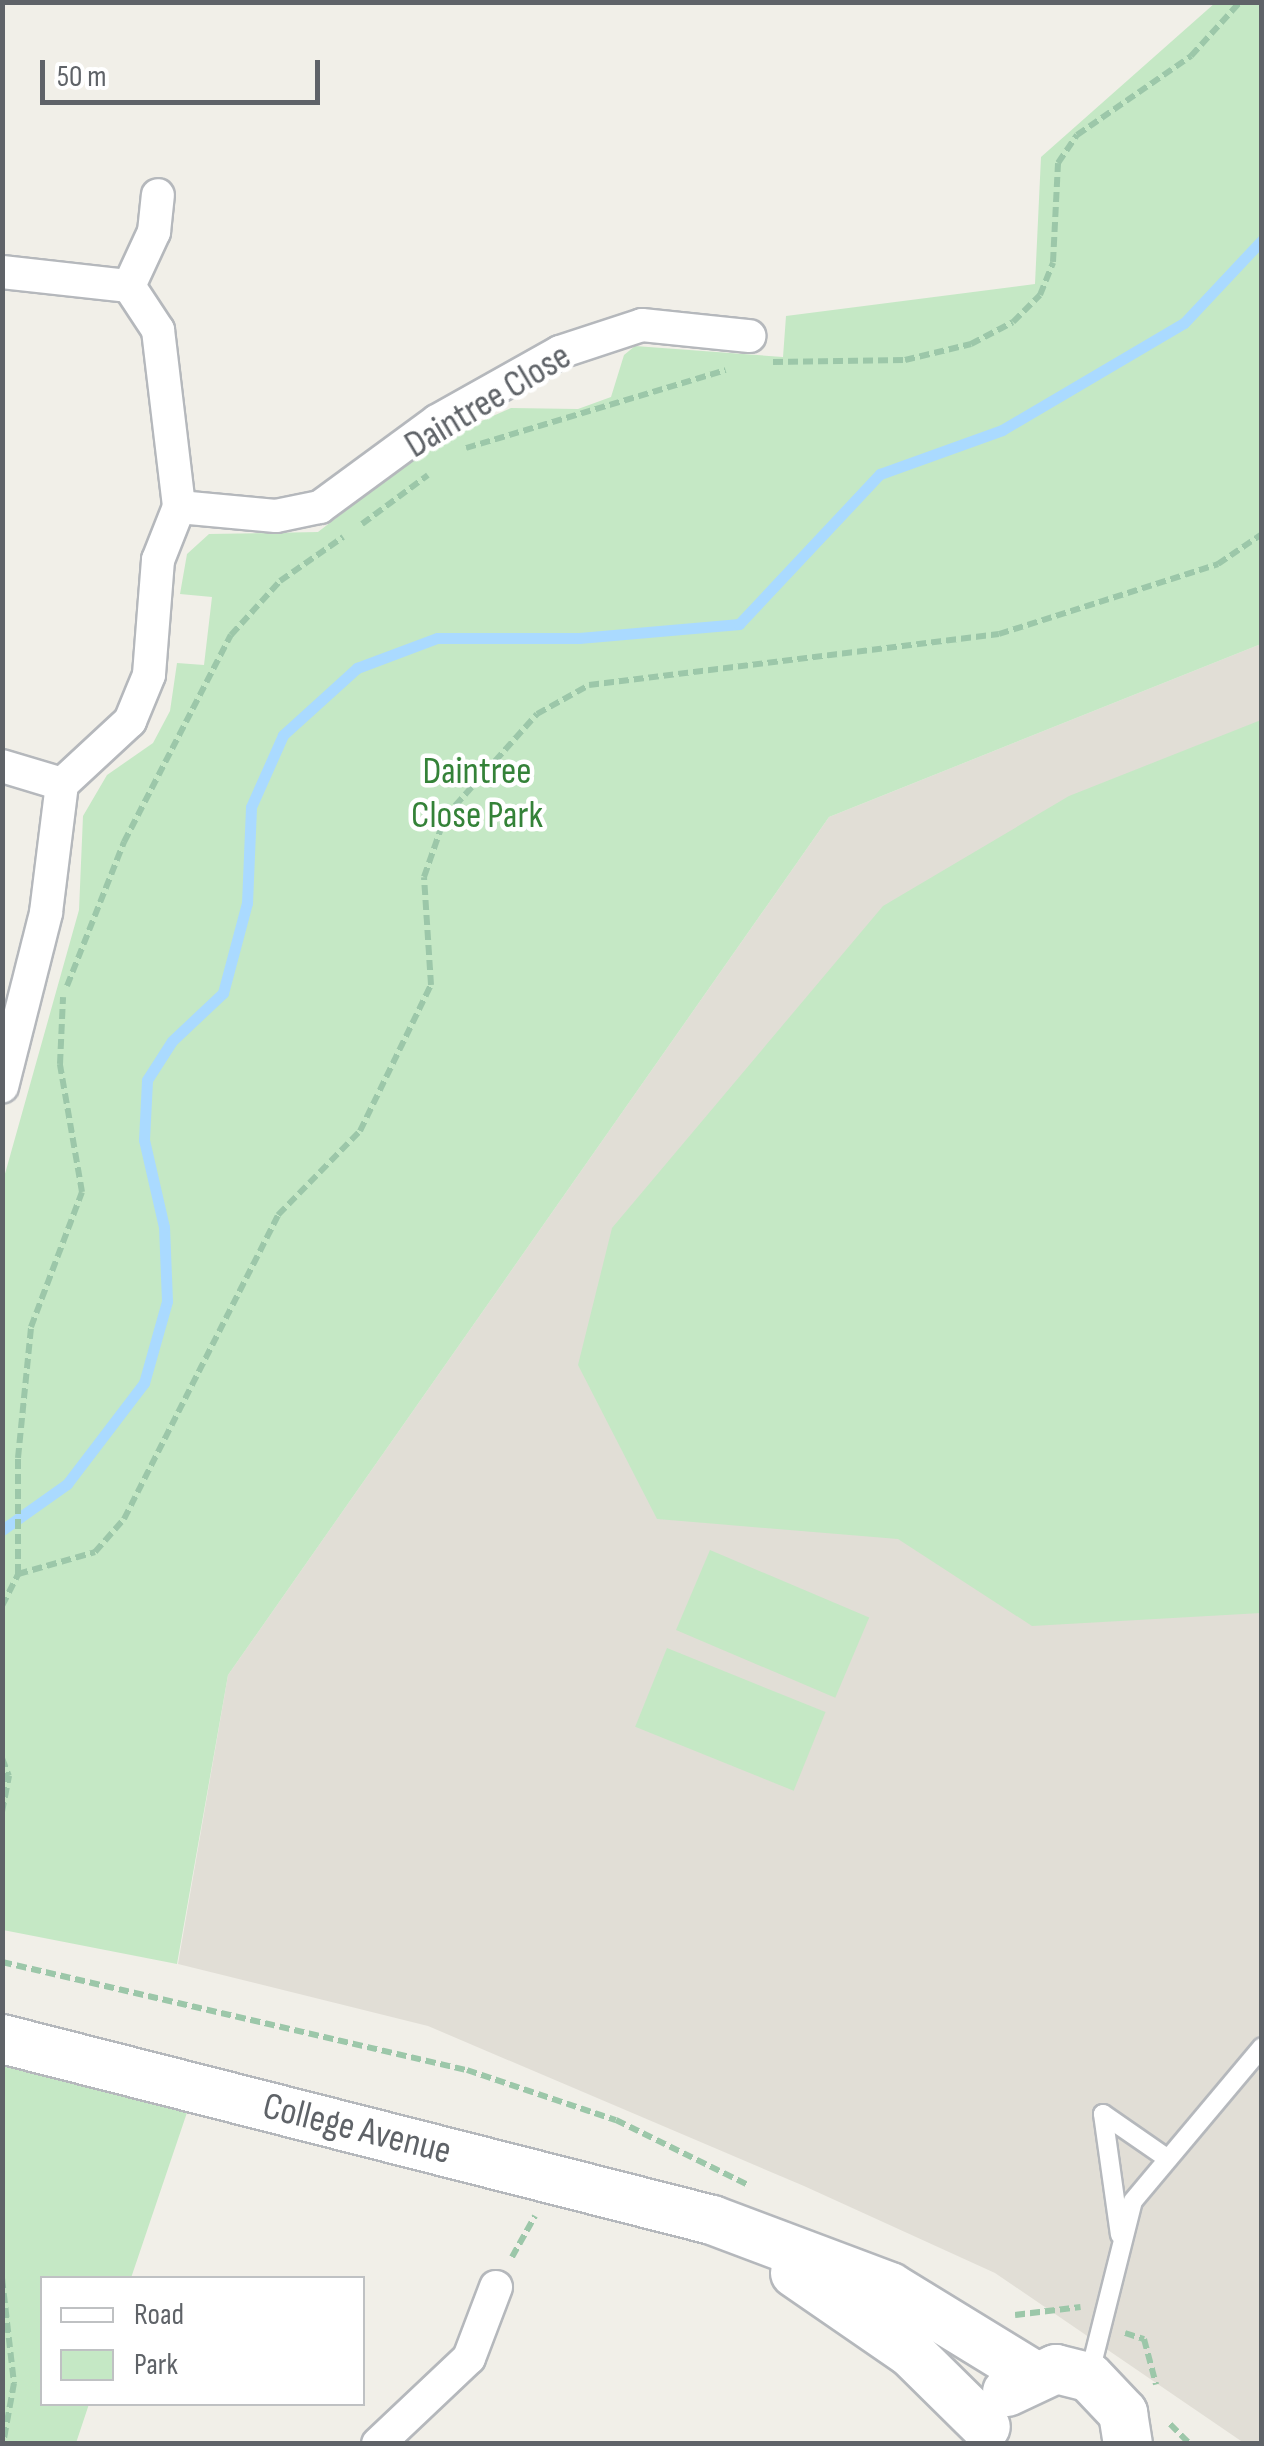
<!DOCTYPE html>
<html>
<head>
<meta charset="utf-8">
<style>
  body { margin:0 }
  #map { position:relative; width:1264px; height:2446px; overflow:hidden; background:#f1efe8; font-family:"Sofia Sans Condensed",sans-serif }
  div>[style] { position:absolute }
  .education>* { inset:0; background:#e1ded6 }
  .green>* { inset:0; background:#c5e8c5; transform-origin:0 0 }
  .stream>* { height:11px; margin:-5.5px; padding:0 5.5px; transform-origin:5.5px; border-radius:5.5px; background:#aadaff }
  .path>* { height:6px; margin-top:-3px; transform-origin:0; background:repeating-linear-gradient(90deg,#9cc7a9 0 10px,transparent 0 15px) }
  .roads { filter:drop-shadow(2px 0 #b5b8bc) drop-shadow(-2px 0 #b5b8bc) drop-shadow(0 2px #b5b8bc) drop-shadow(0 -2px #b5b8bc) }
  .lane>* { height:18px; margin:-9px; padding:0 9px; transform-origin:9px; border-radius:9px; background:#fff }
  .street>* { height:32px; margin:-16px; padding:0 16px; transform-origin:16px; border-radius:16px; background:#fff }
  .secondary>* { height:48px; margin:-24px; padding:0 24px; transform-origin:24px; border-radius:24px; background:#fff }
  span { translate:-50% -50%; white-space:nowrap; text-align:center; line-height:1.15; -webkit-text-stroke:9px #fff; paint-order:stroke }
  .street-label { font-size:38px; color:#5f6368 }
  .park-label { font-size:38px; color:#348238 }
  .frame { position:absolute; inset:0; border:5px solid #5f6368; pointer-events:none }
  .legend { position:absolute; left:40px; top:2276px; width:325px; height:130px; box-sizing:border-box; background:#fff; border:2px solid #bfc1c3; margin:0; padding:12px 18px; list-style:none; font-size:30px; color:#5f6368 }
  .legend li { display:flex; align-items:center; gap:20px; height:50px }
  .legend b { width:50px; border:2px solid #bfc1c3 }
  .scale { position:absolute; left:40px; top:60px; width:280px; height:45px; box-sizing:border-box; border:5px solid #5f6368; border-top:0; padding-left:12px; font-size:30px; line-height:35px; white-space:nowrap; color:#5f6368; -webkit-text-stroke:8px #fff; paint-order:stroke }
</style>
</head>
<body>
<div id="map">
  <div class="education">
    <div style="clip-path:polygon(1261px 644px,1261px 2443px,1244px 2443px,995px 2273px,804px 2186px,428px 2026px,178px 1964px,228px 1675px,829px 817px)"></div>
  </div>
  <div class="green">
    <div style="clip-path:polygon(1215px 3px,1261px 3px,1261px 644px,829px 817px,228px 1675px,177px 1964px,3px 1930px,3px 1181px,79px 910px,83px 816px,107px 775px,153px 743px,170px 711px,177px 663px,204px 665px,212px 597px,180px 594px,187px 554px,209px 534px,318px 532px,436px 441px,511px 408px,578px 409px,611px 397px,624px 355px,635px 346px,783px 357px,786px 316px,1035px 284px,1041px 157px)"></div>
    <div style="clip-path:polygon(1261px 720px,1261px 1613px,1032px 1626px,898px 1539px,657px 1519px,578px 1365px,612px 1228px,883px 906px,1069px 796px)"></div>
    <div style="left:710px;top:1550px;width:173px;height:87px;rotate:23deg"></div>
    <div style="left:667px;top:1648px;width:171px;height:85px;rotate:22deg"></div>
    <div style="clip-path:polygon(3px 2043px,196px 2086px,131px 2278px,42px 2278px,42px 2404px,89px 2404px,76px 2443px,3px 2444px)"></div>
  </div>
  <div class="stream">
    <div style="left:2px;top:1530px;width:80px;rotate:-35.3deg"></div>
    <div style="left:67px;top:1484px;width:127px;rotate:-52.7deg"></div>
    <div style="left:144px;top:1383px;width:85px;rotate:-74.3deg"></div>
    <div style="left:167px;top:1301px;width:74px;rotate:-92.3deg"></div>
    <div style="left:164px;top:1227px;width:89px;rotate:-102.9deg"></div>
    <div style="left:144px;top:1140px;width:60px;rotate:-87.1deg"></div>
    <div style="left:147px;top:1080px;width:46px;rotate:-57.3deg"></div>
    <div style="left:172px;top:1041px;width:70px;rotate:-43.3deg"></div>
    <div style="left:223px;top:993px;width:93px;rotate:-75.1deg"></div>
    <div style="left:247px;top:903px;width:96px;rotate:-87.6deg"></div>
    <div style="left:251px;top:807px;width:79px;rotate:-66deg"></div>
    <div style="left:283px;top:735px;width:100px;rotate:-42.2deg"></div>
    <div style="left:357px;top:668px;width:85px;rotate:-20.6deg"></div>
    <div style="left:437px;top:638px;width:142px"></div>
    <div style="left:579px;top:638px;width:161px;rotate:-5deg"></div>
    <div style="left:739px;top:624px;width:206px;rotate:-46.8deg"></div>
    <div style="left:880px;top:474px;width:130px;rotate:-19.8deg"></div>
    <div style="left:1002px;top:430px;width:211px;rotate:-30.5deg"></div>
    <div style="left:1184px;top:323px;width:114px;rotate:-46.8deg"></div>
  </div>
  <div class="path">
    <div style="left:773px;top:362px;width:132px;rotate:-0.9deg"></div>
    <div style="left:905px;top:360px;width:68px;rotate:-13.6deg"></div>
    <div style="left:971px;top:344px;width:47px;rotate:-27.6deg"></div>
    <div style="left:1013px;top:322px;width:38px;rotate:-45deg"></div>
    <div style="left:1040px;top:295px;width:35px;rotate:-68deg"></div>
    <div style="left:1053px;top:262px;width:99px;rotate:-87.1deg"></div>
    <div style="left:1058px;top:163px;width:34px;rotate:-56deg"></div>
    <div style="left:1077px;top:135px;width:139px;rotate:-34.7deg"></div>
    <div style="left:1191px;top:56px;width:73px;rotate:-47.8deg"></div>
    <div style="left:466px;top:448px;width:271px;rotate:-16.7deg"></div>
    <div style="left:362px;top:524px;width:82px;rotate:-36.6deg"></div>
    <div style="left:67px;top:986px;width:155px;rotate:-68.4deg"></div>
    <div style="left:124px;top:842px;width:233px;rotate:-62.7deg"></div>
    <div style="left:231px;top:635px;width:73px;rotate:-47.8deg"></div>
    <div style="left:280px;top:581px;width:77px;rotate:-34.9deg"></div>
    <div style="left:18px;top:1574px;width:116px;rotate:-90deg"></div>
    <div style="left:18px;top:1458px;width:132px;rotate:-84.3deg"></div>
    <div style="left:31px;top:1327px;width:144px;rotate:-69.3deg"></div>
    <div style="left:82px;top:1192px;width:130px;rotate:-99.8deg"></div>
    <div style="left:60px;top:1064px;width:67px;rotate:-87.4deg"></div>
    <div style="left:2px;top:1606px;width:36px;rotate:-63deg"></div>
    <div style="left:18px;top:1574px;width:80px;rotate:-15.9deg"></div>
    <div style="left:95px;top:1552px;width:44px;rotate:-48.7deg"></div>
    <div style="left:124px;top:1519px;width:341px;rotate:-63.1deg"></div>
    <div style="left:278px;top:1215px;width:117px;rotate:-45.7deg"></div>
    <div style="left:360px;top:1131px;width:162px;rotate:-64.1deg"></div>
    <div style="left:431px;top:985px;width:108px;rotate:-93.7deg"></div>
    <div style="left:424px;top:877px;width:64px;rotate:-70.7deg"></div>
    <div style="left:445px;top:817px;width:138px;rotate:-48.2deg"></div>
    <div style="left:537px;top:714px;width:60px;rotate:-29.1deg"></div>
    <div style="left:589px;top:685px;width:413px;rotate:-7.1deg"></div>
    <div style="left:999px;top:634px;width:230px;rotate:-17.7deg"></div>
    <div style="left:1218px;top:564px;width:53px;rotate:-34.3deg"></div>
    <div style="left:2px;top:1758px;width:19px;rotate:69deg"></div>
    <div style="left:9px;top:1776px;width:7px;rotate:164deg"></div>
    <div style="left:2px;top:1812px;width:37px;rotate:-79deg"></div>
    <div style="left:2px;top:1962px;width:477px;rotate:13.1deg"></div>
    <div style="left:467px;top:2070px;width:157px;rotate:18.6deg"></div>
    <div style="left:616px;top:2120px;width:147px;rotate:26.2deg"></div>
    <div style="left:512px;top:2257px;width:47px;rotate:-60.7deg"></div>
    <div style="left:2px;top:2278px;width:106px;rotate:83.5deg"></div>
    <div style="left:14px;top:2383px;width:62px;rotate:100.2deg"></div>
    <div style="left:1015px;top:2315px;width:66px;rotate:-6.9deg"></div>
    <div style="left:1125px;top:2333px;width:20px;rotate:18deg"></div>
    <div style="left:1144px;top:2339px;width:47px;rotate:75.1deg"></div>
    <div style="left:1170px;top:2424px;width:28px;rotate:45deg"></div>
  </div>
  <div class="roads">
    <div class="lane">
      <div style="left:1103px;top:2114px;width:122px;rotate:82deg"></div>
      <div style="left:1103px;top:2114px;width:79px;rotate:34.7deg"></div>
      <div style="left:1089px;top:2376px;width:180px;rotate:-75.9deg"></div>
      <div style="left:1133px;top:2201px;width:201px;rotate:-50deg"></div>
    </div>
    <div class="street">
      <div style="left:2px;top:272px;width:128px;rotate:6.3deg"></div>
      <div style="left:129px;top:286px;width:53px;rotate:56.6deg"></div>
      <div style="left:158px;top:330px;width:178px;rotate:83.2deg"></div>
      <div style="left:179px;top:507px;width:57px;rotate:111.6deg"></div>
      <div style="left:158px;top:560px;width:115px;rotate:94.5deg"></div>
      <div style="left:149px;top:675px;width:50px;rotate:112.4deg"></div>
      <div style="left:130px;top:721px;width:93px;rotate:137.2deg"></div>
      <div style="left:62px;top:784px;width:130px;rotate:97.1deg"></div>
      <div style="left:46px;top:913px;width:179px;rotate:104.2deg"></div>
      <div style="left:129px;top:286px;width:60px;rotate:-65.2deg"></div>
      <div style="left:154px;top:232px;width:37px;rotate:-84deg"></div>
      <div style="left:179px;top:507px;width:97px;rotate:5.3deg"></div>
      <div style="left:276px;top:516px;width:45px;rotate:-11.6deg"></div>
      <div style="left:320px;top:507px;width:145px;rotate:-36.3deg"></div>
      <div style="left:437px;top:421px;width:141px;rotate:-29.3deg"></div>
      <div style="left:560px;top:352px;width:86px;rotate:-18.2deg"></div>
      <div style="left:642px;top:325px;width:108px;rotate:5.9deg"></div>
      <div style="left:2px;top:766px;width:63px;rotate:16.7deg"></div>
      <div style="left:378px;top:2444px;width:125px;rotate:-43.4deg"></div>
      <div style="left:469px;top:2358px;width:76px;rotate:-69.2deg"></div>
    </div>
    <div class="secondary">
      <div style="left:2px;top:2039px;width:733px;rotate:14.3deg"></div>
      <div style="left:712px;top:2220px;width:190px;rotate:20.6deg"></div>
      <div style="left:890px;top:2287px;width:167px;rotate:31.5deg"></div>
      <div style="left:795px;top:2273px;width:141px;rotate:34.6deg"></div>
      <div style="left:911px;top:2353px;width:105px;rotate:44.6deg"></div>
      <div style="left:1007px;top:2392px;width:54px;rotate:-25.1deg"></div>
      <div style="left:1056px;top:2369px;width:34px;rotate:14deg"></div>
      <div style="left:1089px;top:2377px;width:50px;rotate:46.6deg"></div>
      <div style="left:1123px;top:2413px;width:31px;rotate:81deg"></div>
    </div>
  </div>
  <div class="street-label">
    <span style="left:488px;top:401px;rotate:-31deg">Daintree Close</span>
    <span style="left:357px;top:2129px;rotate:14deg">College Avenue</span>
  </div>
  <div class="park-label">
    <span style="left:477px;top:794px">Daintree<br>Close Park</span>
  </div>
  <div class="frame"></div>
  <ul class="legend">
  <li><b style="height:12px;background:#fff"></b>Road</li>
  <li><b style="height:28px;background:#c5e8c5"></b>Park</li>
  </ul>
  <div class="scale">50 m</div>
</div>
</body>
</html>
